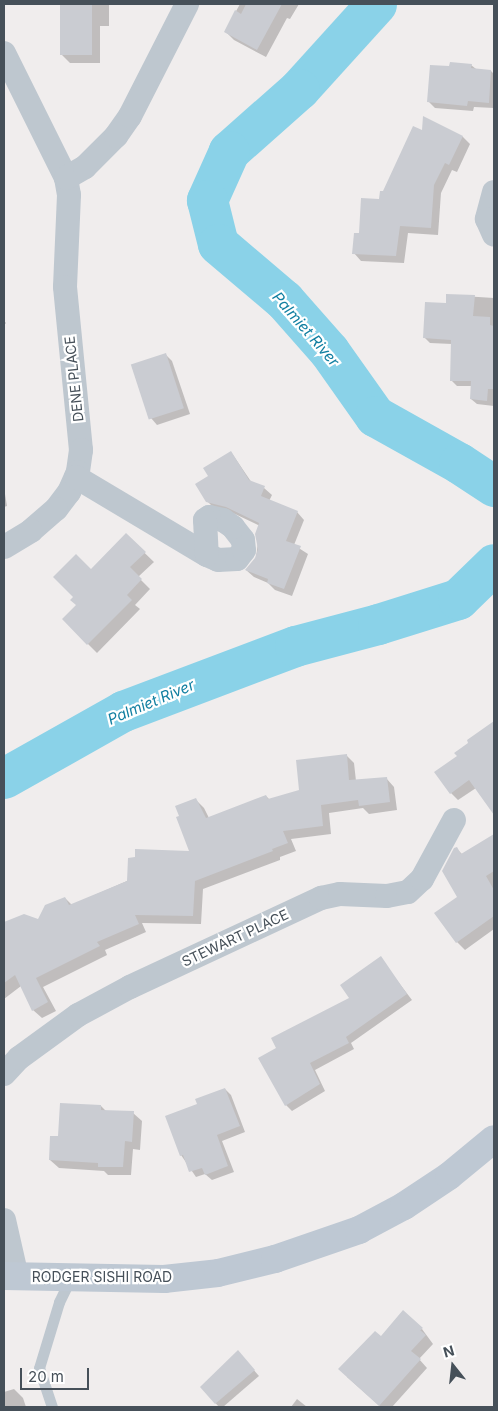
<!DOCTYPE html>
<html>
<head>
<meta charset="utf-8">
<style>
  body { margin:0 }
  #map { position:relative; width:498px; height:1411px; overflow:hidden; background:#f0eded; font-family:Inter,sans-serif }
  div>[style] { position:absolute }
  .shadow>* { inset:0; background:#0003; transform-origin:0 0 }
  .river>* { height:41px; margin:-20.5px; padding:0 20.5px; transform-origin:20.5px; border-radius:20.5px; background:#8ad2e8 }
  .building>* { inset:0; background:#caccd2; transform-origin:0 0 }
  .lane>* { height:11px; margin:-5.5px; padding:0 5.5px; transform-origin:5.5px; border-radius:5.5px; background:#bec7cf }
  .street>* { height:24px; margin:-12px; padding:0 12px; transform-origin:12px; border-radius:12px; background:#bec7cf }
  .secondary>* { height:28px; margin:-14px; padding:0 14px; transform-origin:14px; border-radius:14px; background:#bec8d3 }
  span { translate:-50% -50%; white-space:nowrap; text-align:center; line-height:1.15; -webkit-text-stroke:4.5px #fff; paint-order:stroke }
  .street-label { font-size:14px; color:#465059 }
  .water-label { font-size:15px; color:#117fa1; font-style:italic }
  .frame { position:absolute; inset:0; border:5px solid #465059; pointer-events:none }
  .north { position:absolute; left:428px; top:1341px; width:50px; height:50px; -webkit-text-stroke:4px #fff; paint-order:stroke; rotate:344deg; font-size:14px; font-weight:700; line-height:20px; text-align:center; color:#465059 }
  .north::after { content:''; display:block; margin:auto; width:18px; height:22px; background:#465059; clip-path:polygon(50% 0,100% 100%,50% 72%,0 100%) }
  .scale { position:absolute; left:20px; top:1368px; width:69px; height:22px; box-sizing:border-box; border:2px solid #465059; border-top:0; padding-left:6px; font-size:15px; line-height:18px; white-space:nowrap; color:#465059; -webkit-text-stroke:4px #fff; paint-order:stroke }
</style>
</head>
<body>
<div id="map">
  <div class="shadow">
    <div style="clip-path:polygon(62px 4px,109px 4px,109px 26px,100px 26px,100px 63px,70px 63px,62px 55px)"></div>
    <div style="clip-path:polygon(240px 4px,299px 4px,290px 19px,287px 18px,266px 57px,234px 40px,225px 31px)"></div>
    <div style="clip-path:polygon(471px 65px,476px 69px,491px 71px,494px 74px,494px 108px,474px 107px,473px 111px,435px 108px,429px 102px)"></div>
    <div style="clip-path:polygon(424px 118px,463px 137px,470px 144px,457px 172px,452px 170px,441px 193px,438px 235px,408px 233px,404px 263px,361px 261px,354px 253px,360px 234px,384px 193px,423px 132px)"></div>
    <div style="clip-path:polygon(447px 295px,494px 298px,494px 406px,477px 404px,471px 399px,472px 386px,457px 386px,451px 380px,452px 344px,430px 343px,424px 337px,447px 304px)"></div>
    <div style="left:4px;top:321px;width:3px;height:28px;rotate:45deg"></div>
    <div style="clip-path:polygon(165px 354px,172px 361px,190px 414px,157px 425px,151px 418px)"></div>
    <div style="clip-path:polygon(231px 452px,252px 483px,264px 488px,272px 495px,269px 501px,297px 512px,304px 520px,294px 545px,308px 554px,292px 596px,275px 590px,268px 583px,254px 577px,246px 570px,256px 558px,260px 526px,235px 514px,215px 509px,207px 501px,209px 477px)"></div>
    <div style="clip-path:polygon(4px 488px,7px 506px,4px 507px)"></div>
    <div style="clip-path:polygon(126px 535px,154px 562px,138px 577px,150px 589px,135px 605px,140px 609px,97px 653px,63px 619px,77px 605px,91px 571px)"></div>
    <div style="clip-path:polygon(494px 724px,494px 813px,476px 788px,458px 800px,451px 793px,458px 757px,470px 743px,469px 741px)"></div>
    <div style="clip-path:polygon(346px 755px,354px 763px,356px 781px,386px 778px,394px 787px,397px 810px,369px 814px,363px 808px,329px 813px,331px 834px,291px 839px,296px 851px,280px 857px,280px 860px,203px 889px,201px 924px,142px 923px,146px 932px,105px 950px,107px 955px,43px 987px,56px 1011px,42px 1018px,33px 1010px,21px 986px,4px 999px,4px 924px,24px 916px,39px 921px,65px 898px,72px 905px,191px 853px,196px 800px,204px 808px,209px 818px,266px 796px,270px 800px,301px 791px)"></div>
    <div style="clip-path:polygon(494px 835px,494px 929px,465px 950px,457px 942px,459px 897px,456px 848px,463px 855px)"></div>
    <div style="clip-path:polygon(380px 958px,412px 1000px,351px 1043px,354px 1049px,315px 1070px,325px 1091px,292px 1111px,286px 1105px,278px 1049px,351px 998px)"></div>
    <div style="clip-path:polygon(225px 1089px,231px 1095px,245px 1132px,222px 1141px,234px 1172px,212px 1180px,205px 1174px,196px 1177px,181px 1155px,198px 1105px)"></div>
    <div style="clip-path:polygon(101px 1106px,106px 1111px,133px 1113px,142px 1121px,140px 1150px,133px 1149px,131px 1175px,108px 1175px,104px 1171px,59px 1168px,50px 1160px,59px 1137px)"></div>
    <div style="clip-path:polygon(422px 1329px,433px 1344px,419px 1359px,427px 1368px,392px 1407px,381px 1407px,347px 1377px,381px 1338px)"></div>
    <div style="clip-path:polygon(238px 1352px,259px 1376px,223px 1407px,219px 1407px,201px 1387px)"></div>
    <div style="clip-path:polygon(14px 1389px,23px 1398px,26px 1407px,4px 1407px,4px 1392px)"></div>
    <div style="clip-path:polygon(297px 1399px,307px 1407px,291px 1407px)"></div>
  </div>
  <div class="river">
    <div style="left:376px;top:4px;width:115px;rotate:132.2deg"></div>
    <div style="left:299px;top:89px;width:94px;rotate:138.5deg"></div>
    <div style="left:229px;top:151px;width:54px;rotate:114.2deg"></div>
    <div style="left:207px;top:200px;width:45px;rotate:76deg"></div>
    <div style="left:218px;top:244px;width:87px;rotate:40.3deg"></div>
    <div style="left:284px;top:300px;width:68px;rotate:48.6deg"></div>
    <div style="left:329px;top:351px;width:80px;rotate:54.7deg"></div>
    <div style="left:375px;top:416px;width:96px;rotate:29.2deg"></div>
    <div style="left:459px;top:463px;width:42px;rotate:33.3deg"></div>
    <div style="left:4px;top:778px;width:137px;rotate:-29.4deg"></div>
    <div style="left:123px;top:711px;width:184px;rotate:-20.7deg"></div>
    <div style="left:295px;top:646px;width:86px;rotate:-14.8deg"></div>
    <div style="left:378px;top:624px;width:84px;rotate:-17.4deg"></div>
    <div style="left:458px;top:599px;width:50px;rotate:-44.2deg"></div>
  </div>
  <div class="building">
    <div style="left:60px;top:4px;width:32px;height:51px"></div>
    <div style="clip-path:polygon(246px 4px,282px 4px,257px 50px,224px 32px,235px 10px,241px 14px)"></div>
    <div style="clip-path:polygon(450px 62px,472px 64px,471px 68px,491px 70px,489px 103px,468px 101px,467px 106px,427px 102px,430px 65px,449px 66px)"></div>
    <div style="clip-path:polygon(423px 116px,463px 136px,449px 165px,445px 163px,434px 185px,431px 228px,400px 226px,396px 256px,352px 254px,354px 233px,359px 233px,361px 198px,379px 199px,380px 191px,383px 191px,413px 126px,422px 130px)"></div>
    <div style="clip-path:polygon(446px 294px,475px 295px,473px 316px,490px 317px,490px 325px,494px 326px,494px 389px,488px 389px,487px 401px,470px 399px,471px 381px,450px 381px,451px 340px,423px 338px,425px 302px,446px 303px)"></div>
    <div style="left:166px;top:353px;width:58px;height:37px;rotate:72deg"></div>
    <div style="clip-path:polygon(231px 451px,249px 480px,265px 486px,261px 496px,298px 511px,286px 541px,301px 546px,284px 589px,267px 583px,268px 579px,245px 570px,255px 558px,258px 549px,255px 534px,259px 523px,226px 507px,206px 502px,195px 484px,208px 476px,203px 468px)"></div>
    <div style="clip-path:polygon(126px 533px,146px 552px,130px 567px,142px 579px,127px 595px,132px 600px,87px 645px,62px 619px,76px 605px,70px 600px,73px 597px,53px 577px,76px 554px,91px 569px)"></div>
    <div style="clip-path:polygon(494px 721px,494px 815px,469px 780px,450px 794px,434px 772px,457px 756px,454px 753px,468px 743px,467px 740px)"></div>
    <div style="clip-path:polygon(347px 754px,349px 780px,387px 777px,390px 802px,359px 806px,358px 800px,321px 805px,323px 826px,283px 831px,288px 843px,272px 849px,273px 851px,195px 881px,193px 916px,135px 915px,139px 924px,97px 942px,100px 946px,36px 978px,48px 1002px,32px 1011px,15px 975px,4px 983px,4px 922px,24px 914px,38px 919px,45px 905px,65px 897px,69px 905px,127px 881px,128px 858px,135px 857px,135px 849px,189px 851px,176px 817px,179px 816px,175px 806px,196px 798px,206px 818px,266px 795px,268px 799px,299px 790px,296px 760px)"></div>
    <div style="clip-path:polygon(494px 834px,494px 871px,486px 876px,494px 890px,494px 916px,456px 943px,434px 913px,457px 897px,442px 871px,454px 848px,457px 847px,461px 854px)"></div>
    <div style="clip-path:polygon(381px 956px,407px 994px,346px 1037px,349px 1043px,310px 1063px,320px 1084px,285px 1106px,258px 1058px,276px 1048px,271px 1038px,349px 998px,340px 985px)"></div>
    <div style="clip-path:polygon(225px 1088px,240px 1126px,217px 1135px,228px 1166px,205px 1175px,202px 1168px,189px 1172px,183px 1155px,180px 1156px,165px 1116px,197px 1104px,195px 1099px)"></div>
    <div style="clip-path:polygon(60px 1103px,101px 1105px,101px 1110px,134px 1111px,132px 1142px,125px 1141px,123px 1167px,98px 1167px,98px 1163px,49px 1160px,50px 1136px,58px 1136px)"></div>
    <div style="clip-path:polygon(403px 1310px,423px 1328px,420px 1330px,426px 1335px,411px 1351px,421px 1359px,379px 1406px,338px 1369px,375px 1331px,381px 1336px)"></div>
    <div style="clip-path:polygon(238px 1350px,255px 1370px,215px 1404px,200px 1387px)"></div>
  </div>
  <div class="lane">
    <div style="left:52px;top:1407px;width:41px;rotate:-108.4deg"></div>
    <div style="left:39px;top:1368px;width:69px;rotate:-73.1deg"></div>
    <div style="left:59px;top:1302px;width:25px;rotate:-64deg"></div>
  </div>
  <div class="street">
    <div style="left:4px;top:53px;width:140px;rotate:63.6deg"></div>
    <div style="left:66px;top:178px;width:17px;rotate:80deg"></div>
    <div style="left:69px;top:195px;width:92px;rotate:92.5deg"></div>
    <div style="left:65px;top:287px;width:164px;rotate:84.4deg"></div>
    <div style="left:81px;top:450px;width:22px;rotate:98deg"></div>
    <div style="left:78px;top:472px;width:22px;rotate:114deg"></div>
    <div style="left:69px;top:492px;width:21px;rotate:127deg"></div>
    <div style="left:56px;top:509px;width:33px;rotate:139deg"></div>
    <div style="left:31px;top:531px;width:31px;rotate:149deg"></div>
    <div style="left:66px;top:178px;width:22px;rotate:-30deg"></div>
    <div style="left:85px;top:167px;width:44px;rotate:-45deg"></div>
    <div style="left:116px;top:136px;width:24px;rotate:-55deg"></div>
    <div style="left:130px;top:116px;width:126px;rotate:-63deg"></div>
    <div style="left:494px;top:192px;width:28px;rotate:105deg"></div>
    <div style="left:487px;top:219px;width:17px;rotate:66deg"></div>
    <div style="left:76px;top:477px;width:152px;rotate:30.8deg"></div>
    <div style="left:207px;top:555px;width:12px;rotate:24deg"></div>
    <div style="left:218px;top:560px;width:19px;rotate:-3deg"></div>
    <div style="left:237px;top:559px;width:11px;rotate:-52deg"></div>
    <div style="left:244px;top:550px;width:10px;rotate:-96deg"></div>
    <div style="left:243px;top:540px;width:16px;rotate:-128deg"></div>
    <div style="left:233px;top:527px;width:12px;rotate:-145deg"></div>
    <div style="left:223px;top:520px;width:14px;rotate:-168deg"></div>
    <div style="left:209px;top:517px;width:5px;rotate:143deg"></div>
    <div style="left:205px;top:520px;width:35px;rotate:87deg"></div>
    <div style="left:4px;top:1074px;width:22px;rotate:-47deg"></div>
    <div style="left:19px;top:1058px;width:73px;rotate:-36.1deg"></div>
    <div style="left:78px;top:1015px;width:59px;rotate:-28.3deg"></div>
    <div style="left:130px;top:987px;width:211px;rotate:-25deg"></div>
    <div style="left:321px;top:898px;width:19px;rotate:-12deg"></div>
    <div style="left:340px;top:894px;width:47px;rotate:2.4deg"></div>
    <div style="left:387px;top:896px;width:21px;rotate:-11deg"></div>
    <div style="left:408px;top:892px;width:19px;rotate:-43deg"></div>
    <div style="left:422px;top:879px;width:67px;rotate:-61.5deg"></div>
    <div style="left:4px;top:1220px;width:58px;rotate:77.2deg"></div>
  </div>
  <div class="secondary">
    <div style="left:4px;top:1276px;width:160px;rotate:1.1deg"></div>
    <div style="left:164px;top:1279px;width:54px;rotate:-6.3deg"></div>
    <div style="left:218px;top:1273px;width:59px;rotate:-13.8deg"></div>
    <div style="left:275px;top:1259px;width:89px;rotate:-19deg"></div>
    <div style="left:359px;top:1230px;width:51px;rotate:-28.1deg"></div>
    <div style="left:404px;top:1206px;width:54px;rotate:-33.7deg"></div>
    <div style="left:449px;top:1176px;width:58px;rotate:-39.4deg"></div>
  </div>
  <div class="street-label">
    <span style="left:74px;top:379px;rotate:-96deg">DENE PLACE</span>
    <span style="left:235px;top:938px;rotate:-25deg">STEWART PLACE</span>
    <span style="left:102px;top:1277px">RODGER SISHI ROAD</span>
  </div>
  <div class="water-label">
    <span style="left:306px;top:329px;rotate:49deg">Palmiet River</span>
    <span style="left:151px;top:702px;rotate:-23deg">Palmiet River</span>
  </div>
  <div class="frame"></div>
  <div class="north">N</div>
  <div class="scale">20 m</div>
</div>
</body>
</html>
